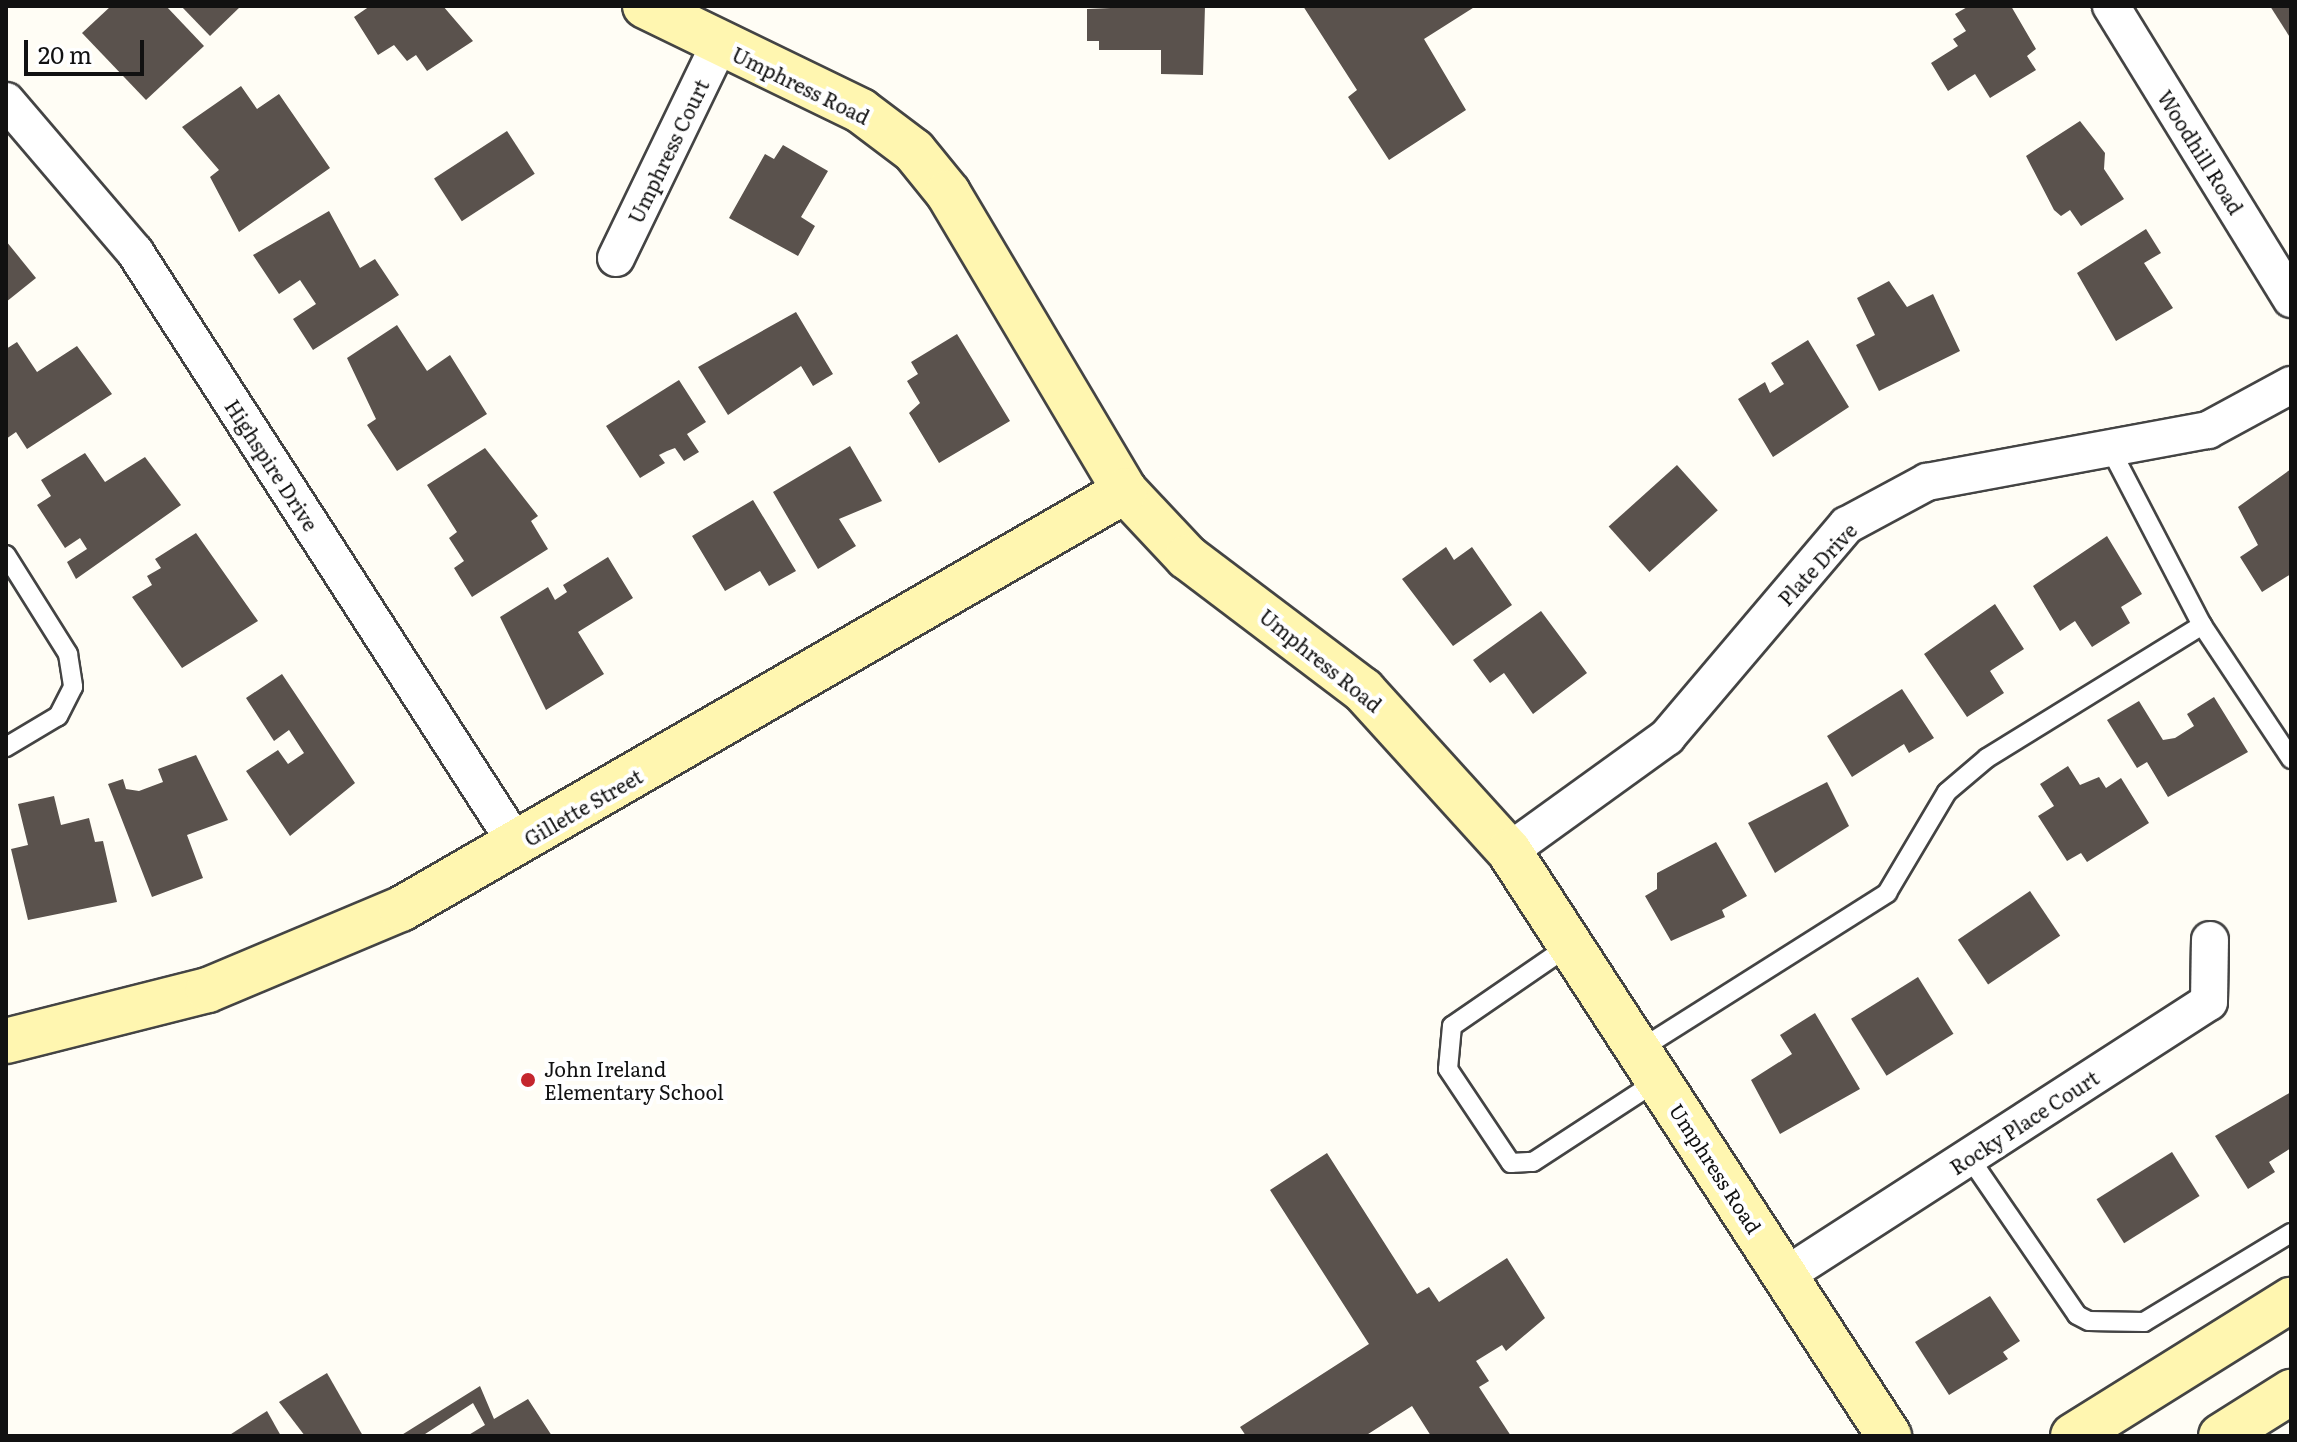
<!DOCTYPE html>
<html>
<head>
<meta charset="utf-8">
<style>
  body { margin:0 }
  #map { position:relative; width:2297px; height:1442px; overflow:hidden; background:#fffdf5; font-family:Literata,serif }
  div>[style] { position:absolute }
  .building>* { inset:0; background:#5a524d; transform-origin:0 0 }
  .roads { filter:drop-shadow(2px 0 #444) drop-shadow(-2px 0 #444) drop-shadow(0 2px #444) drop-shadow(0 -2px #444) }
  .lane>* { height:18px; margin:-9px; padding:0 9px; transform-origin:9px; border-radius:9px; background:#fff }
  .street>* { height:36px; margin:-18px; padding:0 18px; transform-origin:18px; border-radius:18px; background:#fff }
  .secondary>* { height:44px; margin:-22px; padding:0 22px; transform-origin:22px; border-radius:22px; background:#fff6b0 }
  .dots>* { width:22px; height:22px; translate:-50% -50%; box-sizing:border-box; border:4px solid #fff; border-radius:50% }
  span { translate:-50% -50%; white-space:nowrap; text-align:center; line-height:1.15; -webkit-text-stroke:8px #fff; paint-order:stroke }
  .street-label { font-size:20px; color:#111 }
  .poi-label { font-size:20px; color:#111 }
  .left { translate:0 -50%; text-align:left }
  .frame { position:absolute; inset:0; border:8px solid #111; pointer-events:none }
  .scale { position:absolute; left:24px; top:40px; width:120px; height:36px; box-sizing:border-box; border:4px solid #111; border-top:0; padding-left:10px; font-size:24px; line-height:28px; white-space:nowrap; color:#111; -webkit-text-stroke:6px #fff; paint-order:stroke }
</style>
</head>
<body>
<div id="map">
  <div class="building">
    <div style="clip-path:polygon(111px 6px,166px 6px,204px 46px,146px 100px,82px 33px)"></div>
    <div style="clip-path:polygon(181px 6px,241px 6px,210px 36px)"></div>
    <div style="clip-path:polygon(370px 6px,443px 6px,473px 41px,427px 71px,416px 55px,407px 61px,394px 45px,378px 55px,354px 17px)"></div>
    <div style="clip-path:polygon(1159px 6px,1205px 6px,1203px 75px,1161px 74px,1161px 50px,1099px 50px,1099px 41px,1087px 41px,1087px 9px)"></div>
    <div style="clip-path:polygon(1303px 6px,1476px 6px,1424px 39px,1466px 110px,1389px 160px,1348px 97px,1357px 90px)"></div>
    <div style="clip-path:polygon(1969px 6px,2011px 6px,2036px 49px,2027px 56px,2036px 70px,1990px 98px,1975px 74px,1948px 91px,1931px 63px,1958px 46px,1953px 39px,1966px 31px,1955px 14px)"></div>
    <div style="clip-path:polygon(2270px 6px,2291px 6px,2291px 39px)"></div>
    <div style="clip-path:polygon(241px 86px,257px 109px,279px 94px,330px 168px,239px 232px,210px 177px,219px 170px,182px 127px)"></div>
    <div style="clip-path:polygon(2080px 121px,2105px 153px,2104px 169px,2124px 199px,2081px 226px,2070px 210px,2061px 216px,2054px 210px,2026px 156px)"></div>
    <div style="left:507px;top:131px;width:51px;height:87px;rotate:57deg"></div>
    <div style="clip-path:polygon(783px 145px,828px 171px,801px 217px,815px 226px,798px 256px,729px 218px,765px 154px,774px 159px)"></div>
    <div style="clip-path:polygon(329px 211px,360px 268px,375px 259px,399px 295px,313px 350px,293px 319px,316px 304px,300px 280px,279px 294px,253px 255px)"></div>
    <div style="clip-path:polygon(2146px 229px,2161px 253px,2144px 263px,2173px 308px,2116px 341px,2077px 273px)"></div>
    <div style="clip-path:polygon(6px 241px,36px 278px,6px 302px)"></div>
    <div style="clip-path:polygon(1889px 281px,1907px 307px,1933px 294px,1960px 351px,1879px 391px,1856px 345px,1875px 335px,1857px 298px)"></div>
    <div style="clip-path:polygon(796px 312px,833px 374px,813px 386px,801px 366px,728px 415px,698px 367px)"></div>
    <div style="clip-path:polygon(397px 325px,427px 371px,450px 355px,487px 414px,397px 471px,367px 425px,376px 419px,347px 358px)"></div>
    <div style="clip-path:polygon(957px 334px,1010px 421px,939px 463px,909px 413px,920px 403px,907px 381px,918px 374px,911px 362px)"></div>
    <div style="clip-path:polygon(1808px 340px,1849px 407px,1773px 457px,1738px 399px,1765px 382px,1770px 393px,1784px 384px,1771px 363px)"></div>
    <div style="clip-path:polygon(17px 342px,37px 372px,77px 346px,112px 394px,27px 449px,16px 432px,6px 439px,6px 349px)"></div>
    <div style="clip-path:polygon(679px 380px,706px 422px,687px 434px,699px 452px,684px 461px,675px 448px,667px 451px,659px 455px,665px 463px,640px 478px,606px 426px)"></div>
    <div style="clip-path:polygon(850px 446px,882px 501px,839px 519px,856px 546px,818px 569px,773px 492px)"></div>
    <div style="clip-path:polygon(485px 448px,538px 516px,531px 521px,548px 549px,472px 597px,454px 568px,464px 561px,449px 538px,457px 532px,427px 485px)"></div>
    <div style="clip-path:polygon(85px 453px,105px 482px,145px 457px,181px 505px,76px 579px,67px 562px,87px 549px,80px 538px,65px 548px,37px 505px,51px 496px,41px 480px)"></div>
    <div style="left:1677px;top:465px;width:61px;height:92px;rotate:48deg"></div>
    <div style="clip-path:polygon(2291px 469px,2291px 574px,2262px 592px,2240px 557px,2258px 545px,2238px 507px)"></div>
    <div style="clip-path:polygon(753px 500px,796px 571px,769px 586px,760px 571px,725px 591px,692px 536px)"></div>
    <div style="clip-path:polygon(196px 533px,258px 621px,182px 668px,132px 597px,152px 585px,147px 576px,161px 568px,155px 559px)"></div>
    <div style="clip-path:polygon(2107px 536px,2142px 594px,2121px 607px,2130px 623px,2092px 647px,2075px 621px,2060px 631px,2033px 586px)"></div>
    <div style="clip-path:polygon(1446px 547px,1454px 560px,1472px 547px,1512px 605px,1453px 646px,1402px 579px)"></div>
    <div style="clip-path:polygon(608px 557px,633px 598px,578px 632px,604px 674px,546px 710px,500px 617px,548px 587px,555px 600px,567px 592px,563px 585px)"></div>
    <div style="clip-path:polygon(1995px 604px,2024px 649px,1990px 671px,2004px 693px,1967px 717px,1924px 654px)"></div>
    <div style="clip-path:polygon(1541px 611px,1587px 673px,1533px 714px,1504px 673px,1490px 683px,1473px 660px)"></div>
    <div style="clip-path:polygon(282px 674px,355px 783px,290px 836px,246px 771px,278px 750px,288px 764px,304px 753px,289px 730px,274px 741px,246px 698px)"></div>
    <div style="clip-path:polygon(1902px 689px,1934px 738px,1909px 753px,1904px 744px,1852px 777px,1827px 736px)"></div>
    <div style="clip-path:polygon(2214px 697px,2248px 752px,2168px 797px,2147px 762px,2137px 768px,2107px 720px,2139px 701px,2163px 740px,2175px 738px,2194px 726px,2187px 714px)"></div>
    <div style="clip-path:polygon(196px 755px,228px 820px,187px 835px,203px 878px,152px 897px,108px 784px,123px 779px,126px 789px,139px 791px,163px 782px,158px 769px)"></div>
    <div style="clip-path:polygon(2068px 766px,2080px 785px,2099px 777px,2106px 788px,2121px 778px,2149px 823px,2087px 862px,2081px 853px,2067px 861px,2038px 816px,2054px 806px,2040px 784px)"></div>
    <div style="clip-path:polygon(1827px 782px,1849px 826px,1775px 873px,1748px 823px)"></div>
    <div style="clip-path:polygon(54px 796px,61px 825px,89px 818px,95px 842px,103px 841px,117px 902px,28px 920px,11px 849px,28px 845px,18px 804px)"></div>
    <div style="clip-path:polygon(1716px 842px,1747px 896px,1722px 910px,1725px 917px,1671px 941px,1645px 896px,1657px 889px,1657px 873px)"></div>
    <div style="left:2030px;top:891px;width:54px;height:87px;rotate:56deg"></div>
    <div style="left:1918px;top:977px;width:67px;height:79px;rotate:58deg"></div>
    <div style="clip-path:polygon(1815px 1013px,1860px 1089px,1780px 1134px,1751px 1080px,1792px 1054px,1780px 1035px)"></div>
    <div style="clip-path:polygon(2291px 1092px,2291px 1148px,2269px 1162px,2275px 1172px,2248px 1189px,2215px 1136px)"></div>
    <div style="left:2172px;top:1152px;width:52px;height:89px;rotate:58deg"></div>
    <div style="clip-path:polygon(1327px 1153px,1417px 1294px,1429px 1287px,1439px 1302px,1507px 1258px,1545px 1318px,1506px 1351px,1502px 1345px,1476px 1361px,1489px 1381px,1479px 1387px,1511px 1436px,1431px 1436px,1412px 1406px,1365px 1436px,1246px 1436px,1240px 1427px,1369px 1344px,1270px 1190px)"></div>
    <div style="clip-path:polygon(1990px 1296px,2020px 1341px,2003px 1352px,2008px 1359px,1949px 1395px,1915px 1342px)"></div>
    <div style="clip-path:polygon(327px 1373px,363px 1436px,305px 1436px,279px 1402px)"></div>
    <div style="clip-path:polygon(480px 1386px,494px 1419px,528px 1399px,552px 1436px,467px 1436px,485px 1425px,473px 1403px,422px 1436px,400px 1436px)"></div>
    <div style="clip-path:polygon(267px 1411px,281px 1436px,228px 1436px)"></div>
  </div>
  <div class="roads">
    <div class="lane">
      <div style="left:6px;top:555px;width:117px;rotate:57.9deg"></div>
      <div style="left:68px;top:654px;width:33px;rotate:81deg"></div>
      <div style="left:73px;top:687px;width:33px;rotate:117deg"></div>
      <div style="left:58px;top:716px;width:61px;rotate:149.2deg"></div>
      <div style="left:2202px;top:625px;width:161px;rotate:56.4deg"></div>
      <div style="left:1570px;top:945px;width:143px;rotate:145.5deg"></div>
      <div style="left:1452px;top:1026px;width:43px;rotate:95.3deg"></div>
      <div style="left:1448px;top:1069px;width:113px;rotate:56.2deg"></div>
      <div style="left:1511px;top:1163px;width:22px;rotate:-3deg"></div>
      <div style="left:1533px;top:1162px;width:150px;rotate:-33.1deg"></div>
      <div style="left:1639px;top:1050px;width:294px;rotate:-32.3deg"></div>
      <div style="left:1887px;top:893px;width:117px;rotate:-59.3deg"></div>
      <div style="left:1947px;top:792px;width:52px;rotate:-40.4deg"></div>
      <div style="left:1987px;top:758px;width:253px;rotate:-31.7deg"></div>
      <div style="left:2202px;top:625px;width:199px;rotate:-117.5deg"></div>
      <div style="left:1969px;top:1157px;width:191px;rotate:55.6deg"></div>
      <div style="left:2077px;top:1315px;width:13px;rotate:27deg"></div>
      <div style="left:2089px;top:1321px;width:55px;rotate:1deg"></div>
      <div style="left:2144px;top:1322px;width:172px;rotate:-31.2deg"></div>
    </div>
    <div class="street">
      <div style="left:2111px;top:6px;width:344px;rotate:58.4deg"></div>
      <div style="left:6px;top:101px;width:199px;rotate:49.5deg"></div>
      <div style="left:135px;top:252px;width:705px;rotate:57.21deg"></div>
      <div style="left:616px;top:258px;width:237px;rotate:-64.2deg"></div>
      <div style="left:1509px;top:851px;width:195px;rotate:-35.8deg"></div>
      <div style="left:1667px;top:737px;width:278px;rotate:-49.7deg"></div>
      <div style="left:1847px;top:525px;width:91px;rotate:-28.3deg"></div>
      <div style="left:1927px;top:482px;width:286px;rotate:-10.5deg"></div>
      <div style="left:2208px;top:430px;width:94px;rotate:-28.5deg"></div>
      <div style="left:1786px;top:1275px;width:503px;rotate:-32.84deg"></div>
      <div style="left:2209px;top:1002px;width:62px;rotate:-89.1deg"></div>
    </div>
    <div class="secondary">
      <div style="left:645px;top:6px;width:240px;rotate:25.9deg"></div>
      <div style="left:861px;top:111px;width:66px;rotate:37deg"></div>
      <div style="left:914px;top:151px;width:54px;rotate:51deg"></div>
      <div style="left:948px;top:193px;width:347px;rotate:59.3deg"></div>
      <div style="left:1125px;top:491px;width:91px;rotate:46.8deg"></div>
      <div style="left:1187px;top:557px;width:221px;rotate:37.1deg"></div>
      <div style="left:1363px;top:690px;width:217px;rotate:47.8deg"></div>
      <div style="left:1509px;top:851px;width:698px;rotate:56.99deg"></div>
      <div style="left:6px;top:1041px;width:208px;rotate:-14.2deg"></div>
      <div style="left:208px;top:990px;width:209px;rotate:-22.8deg"></div>
      <div style="left:401px;top:909px;width:836px;rotate:-30deg"></div>
      <div style="left:2073px;top:1436px;width:257px;rotate:-32deg"></div>
      <div style="left:2221px;top:1436px;width:83px;rotate:-32.2deg"></div>
    </div>
  </div>
  <div class="dots">
    <div style="left:528px;top:1080px;background:#c4262e"></div>
  </div>
  <div class="street-label">
    <span style="left:801px;top:85px;rotate:26deg">Umphress Road</span>
    <span style="left:668px;top:151px;rotate:-64deg">Umphress Court</span>
    <span style="left:2201px;top:152px;rotate:58deg">Woodhill Road</span>
    <span style="left:272px;top:465px;rotate:57deg">Highspire Drive</span>
    <span style="left:1817px;top:564px;rotate:-47deg">Plate Drive</span>
    <span style="left:1321px;top:660px;rotate:39deg">Umphress Road</span>
    <span style="left:583px;top:807px;rotate:-30deg">Gillette Street</span>
    <span style="left:2024px;top:1122px;rotate:-33deg">Rocky Place Court</span>
    <span style="left:1716px;top:1168px;rotate:57deg">Umphress Road</span>
  </div>
  <div class="poi-label">
    <span class="left" style="left:544px;top:1080px">John Ireland<br>Elementary School</span>
  </div>
  <div class="frame"></div>
  <div class="scale">20 m</div>
</div>
</body>
</html>
